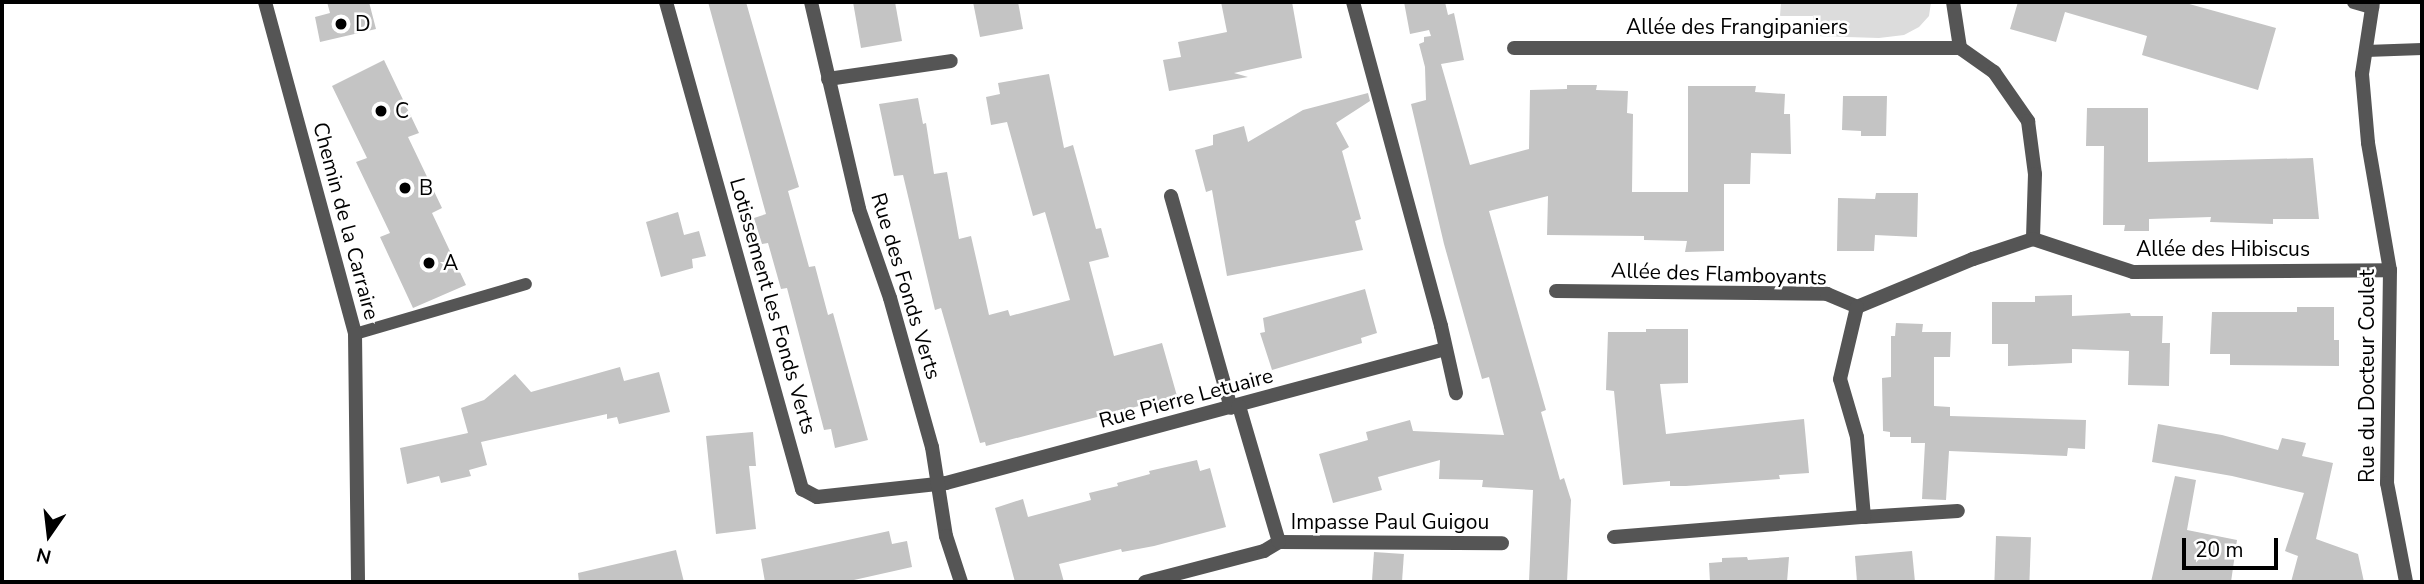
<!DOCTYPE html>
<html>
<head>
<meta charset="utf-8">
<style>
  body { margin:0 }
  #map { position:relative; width:2424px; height:584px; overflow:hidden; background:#fff; font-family:"Nunito Sans",sans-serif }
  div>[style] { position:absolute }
  .green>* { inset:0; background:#dcdcdc }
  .building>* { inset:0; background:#c4c4c4; transform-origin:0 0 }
  .lane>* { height:12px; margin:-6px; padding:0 6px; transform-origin:6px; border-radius:6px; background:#555 }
  .street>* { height:14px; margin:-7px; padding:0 7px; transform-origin:7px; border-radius:7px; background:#555 }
  .dots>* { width:19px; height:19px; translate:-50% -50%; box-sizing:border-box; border:4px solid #fff; border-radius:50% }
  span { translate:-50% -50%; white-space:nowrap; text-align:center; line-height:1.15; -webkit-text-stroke:5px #fff; paint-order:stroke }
  .poi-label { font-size:21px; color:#000 }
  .left { translate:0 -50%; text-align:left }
  .street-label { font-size:21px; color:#000 }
  .frame { position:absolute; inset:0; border:4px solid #000; pointer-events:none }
  .north { position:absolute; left:14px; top:500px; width:70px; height:70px; -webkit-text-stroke:5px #fff; paint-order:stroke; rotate:194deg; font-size:19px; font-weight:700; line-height:28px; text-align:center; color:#000 }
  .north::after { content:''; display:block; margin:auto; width:24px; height:32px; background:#000; clip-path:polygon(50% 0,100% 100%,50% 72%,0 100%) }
  .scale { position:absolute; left:2182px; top:538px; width:96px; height:32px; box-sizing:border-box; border:4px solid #000; border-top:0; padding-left:9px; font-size:21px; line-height:24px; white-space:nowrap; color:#000; -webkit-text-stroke:5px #fff; paint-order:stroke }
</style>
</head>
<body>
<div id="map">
  <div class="green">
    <div style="clip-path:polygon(1781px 2px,1931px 2px,1929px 16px,1919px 27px,1904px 35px,1879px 38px,1814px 36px,1813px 16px,1780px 16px)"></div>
  </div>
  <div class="building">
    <div style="clip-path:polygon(327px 2px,369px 2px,376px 29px,320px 42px,315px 17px,330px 13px)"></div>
    <div style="clip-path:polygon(708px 2px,746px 2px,799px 187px,788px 191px,809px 267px,815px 266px,828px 315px,833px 313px,868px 440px,835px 448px,831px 429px,824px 430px,787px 288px,781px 289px,768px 243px,762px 244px,754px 218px,766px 214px)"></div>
    <div style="clip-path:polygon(853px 2px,895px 2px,902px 41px,861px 48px)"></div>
    <div style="clip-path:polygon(973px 2px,1018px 2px,1023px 29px,980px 37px)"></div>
    <div style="clip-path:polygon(1221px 2px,1292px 2px,1302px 58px,1234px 73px,1248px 77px,1169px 91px,1163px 60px,1181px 57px,1178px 42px,1227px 32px)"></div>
    <div style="clip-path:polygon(1404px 2px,1445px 2px,1448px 15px,1454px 13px,1464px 60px,1441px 64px,1470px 165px,1529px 149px,1530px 90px,1567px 89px,1567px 85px,1597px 85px,1596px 90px,1628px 91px,1627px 113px,1633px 114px,1632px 192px,1688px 192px,1688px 86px,1756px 86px,1755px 92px,1785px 94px,1784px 114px,1790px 114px,1791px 154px,1751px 153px,1750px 184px,1724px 184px,1724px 251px,1685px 252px,1687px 241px,1644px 240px,1644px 236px,1547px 235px,1548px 196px,1489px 211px,1546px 410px,1541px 412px,1560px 480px,1564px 478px,1571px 500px,1567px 582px,1529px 582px,1533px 490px,1482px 487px,1483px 480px,1439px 479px,1440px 460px,1378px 477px,1382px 490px,1333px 503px,1319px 454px,1368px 440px,1366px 432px,1410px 420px,1413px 431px,1504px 435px,1489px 377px,1482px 379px,1444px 244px,1411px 104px,1426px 100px,1425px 67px,1419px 44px,1424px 42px,1424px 37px,1431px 36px,1429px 30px,1410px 34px)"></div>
    <div style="clip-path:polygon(2018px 2px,2182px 2px,2276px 28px,2258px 90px,2142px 55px,2147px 36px,2065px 12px,2056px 42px,2010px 29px)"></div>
    <div style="clip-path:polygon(384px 60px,419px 133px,408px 137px,442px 208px,432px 213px,466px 285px,413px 308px,380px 237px,390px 233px,356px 162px,367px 158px,332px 86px)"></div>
    <div style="clip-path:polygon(1049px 74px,1064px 148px,1073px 145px,1096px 229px,1101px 228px,1109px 257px,1089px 262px,1114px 356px,1162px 343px,1177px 396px,986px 446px,985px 442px,980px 443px,941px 308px,935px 310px,903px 175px,894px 176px,879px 104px,918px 98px,923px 124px,926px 123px,934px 174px,947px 172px,959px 239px,971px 236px,989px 315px,1008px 310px,1010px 316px,1070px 300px,1045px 212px,1033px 216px,1007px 122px,991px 125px,986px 97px,1000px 94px,998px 83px)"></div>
    <div style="clip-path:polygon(1368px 93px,1370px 101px,1336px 123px,1349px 147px,1342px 151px,1361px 219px,1355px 221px,1363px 250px,1227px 276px,1212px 190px,1206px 192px,1195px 150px,1213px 145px,1213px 135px,1244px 126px,1248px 142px,1303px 110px)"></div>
    <div style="clip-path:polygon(1843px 96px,1887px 96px,1886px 136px,1861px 136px,1861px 131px,1842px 130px)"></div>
    <div style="clip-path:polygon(2087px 108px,2148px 108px,2148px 162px,2313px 158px,2319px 219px,2273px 219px,2273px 224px,2210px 222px,2211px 217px,2149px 219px,2149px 231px,2124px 231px,2125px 225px,2103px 225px,2104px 146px,2086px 146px)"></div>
    <div style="clip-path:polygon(1876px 193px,1918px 193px,1917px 237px,1875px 235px,1874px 251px,1837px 251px,1838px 198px,1875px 199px)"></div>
    <div style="clip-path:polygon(678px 212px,684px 235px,699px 231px,706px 256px,692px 259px,693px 268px,661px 277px,646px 222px)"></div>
    <div style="clip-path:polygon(1365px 289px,1377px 333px,1361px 338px,1362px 343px,1272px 370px,1260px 333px,1265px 332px,1263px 318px)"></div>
    <div style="clip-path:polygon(2072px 295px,2072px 316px,2130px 313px,2131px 316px,2163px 316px,2162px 343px,2170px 343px,2169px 386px,2128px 385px,2129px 351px,2072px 349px,2072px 363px,2008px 366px,2008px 344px,1992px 344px,1992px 302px,2035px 302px,2035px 296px)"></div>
    <div style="clip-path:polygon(2297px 307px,2334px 307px,2334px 340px,2339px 340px,2339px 366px,2230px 365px,2230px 354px,2210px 354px,2212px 312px,2297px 312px)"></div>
    <div style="clip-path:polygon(1896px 323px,1923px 324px,1922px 332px,1951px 332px,1950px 357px,1934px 357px,1934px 406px,1950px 407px,1950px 416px,2086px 420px,2085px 449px,2068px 448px,2067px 456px,1949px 451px,1946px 500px,1922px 499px,1925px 443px,1911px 443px,1911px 437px,1890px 437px,1890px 432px,1883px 431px,1882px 378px,1891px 377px,1891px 336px,1895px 336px)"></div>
    <div style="clip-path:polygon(1646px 329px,1688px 329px,1688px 383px,1660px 384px,1666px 434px,1804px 419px,1809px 473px,1779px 475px,1780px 479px,1686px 486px,1670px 486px,1670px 481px,1623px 485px,1614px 391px,1606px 390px,1608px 332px,1646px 332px)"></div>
    <div style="clip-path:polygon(620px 367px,624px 381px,659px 372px,670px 412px,619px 424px,617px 417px,607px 419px,607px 414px,481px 442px,487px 465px,469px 470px,471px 476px,441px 483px,439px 476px,407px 484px,400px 448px,468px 433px,461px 408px,484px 400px,515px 374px,531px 392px)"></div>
    <div style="clip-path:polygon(2158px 424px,2222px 435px,2278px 450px,2282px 438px,2306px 443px,2302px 456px,2333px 463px,2316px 539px,2358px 554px,2364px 582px,2291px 582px,2298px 556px,2285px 551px,2304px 493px,2232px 476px,2152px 462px)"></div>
    <div style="clip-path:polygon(753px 432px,756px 466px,749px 466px,756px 529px,716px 534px,706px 436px)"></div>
    <div style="clip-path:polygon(1197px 460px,1200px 471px,1210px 468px,1226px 527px,1154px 546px,1122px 552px,1121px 549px,1059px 564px,1064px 582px,1015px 582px,995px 508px,1023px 499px,1028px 517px,1091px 500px,1089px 493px,1118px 486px,1117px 483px,1150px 474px,1149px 471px)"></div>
    <div style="clip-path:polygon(2175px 476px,2196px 480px,2187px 530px,2237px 540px,2231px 582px,2151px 582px)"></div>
    <div style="clip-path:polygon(889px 531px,892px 544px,907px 541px,912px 567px,845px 582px,765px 582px,761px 559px)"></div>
    <div style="left:1996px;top:536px;width:35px;height:46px;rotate:2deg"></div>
    <div style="clip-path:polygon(676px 550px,684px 582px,579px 582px,578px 573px)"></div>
    <div style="clip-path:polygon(1912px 551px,1915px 582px,1857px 582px,1855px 556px)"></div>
    <div style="left:1374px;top:552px;width:30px;height:30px;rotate:4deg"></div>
    <div style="clip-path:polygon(1747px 557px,1748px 560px,1789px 557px,1787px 582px,1710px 582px,1709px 563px,1722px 562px,1722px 558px)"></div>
  </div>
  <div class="lane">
    <div style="left:2366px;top:51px;width:56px;rotate:-2deg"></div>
    <div style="left:355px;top:334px;width:178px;rotate:-16.3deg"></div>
  </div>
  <div class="street">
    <div style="left:265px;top:2px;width:344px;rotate:74.8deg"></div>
    <div style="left:355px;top:334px;width:248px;rotate:89.3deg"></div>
    <div style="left:666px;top:2px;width:506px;rotate:74.4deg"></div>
    <div style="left:802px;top:489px;width:17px;rotate:28deg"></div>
    <div style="left:817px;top:497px;width:130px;rotate:-6.2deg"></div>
    <div style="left:946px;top:483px;width:517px;rotate:-15.03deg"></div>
    <div style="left:811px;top:2px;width:212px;rotate:76.9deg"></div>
    <div style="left:859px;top:209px;width:94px;rotate:70.8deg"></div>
    <div style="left:890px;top:298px;width:155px;rotate:74.3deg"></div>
    <div style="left:932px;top:447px;width:90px;rotate:81.1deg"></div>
    <div style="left:946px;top:536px;width:48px;rotate:71.9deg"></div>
    <div style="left:1353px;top:2px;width:336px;rotate:74.8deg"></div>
    <div style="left:1441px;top:326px;width:69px;rotate:77.4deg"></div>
    <div style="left:1953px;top:2px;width:47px;rotate:81.3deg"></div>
    <div style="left:1960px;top:48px;width:42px;rotate:35.2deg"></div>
    <div style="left:1994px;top:72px;width:60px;rotate:55.2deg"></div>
    <div style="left:2028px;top:121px;width:53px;rotate:82.5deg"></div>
    <div style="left:2035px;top:174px;width:65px;rotate:91.8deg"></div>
    <div style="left:2033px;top:239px;width:105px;rotate:18.3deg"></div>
    <div style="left:2133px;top:272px;width:257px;rotate:-0.4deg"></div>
    <div style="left:2354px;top:2px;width:19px;rotate:16deg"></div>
    <div style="left:2373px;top:2px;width:73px;rotate:98.7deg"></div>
    <div style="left:2362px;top:74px;width:69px;rotate:85deg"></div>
    <div style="left:2368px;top:143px;width:129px;rotate:80.2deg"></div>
    <div style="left:2390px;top:270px;width:213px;rotate:90.8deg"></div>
    <div style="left:2387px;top:483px;width:101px;rotate:79.1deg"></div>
    <div style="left:1514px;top:48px;width:446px"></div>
    <div style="left:828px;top:79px;width:124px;rotate:-8.3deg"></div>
    <div style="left:1171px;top:196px;width:220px;rotate:74.2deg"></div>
    <div style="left:1556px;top:291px;width:271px;rotate:0.6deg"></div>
    <div style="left:1827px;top:294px;width:33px;rotate:23deg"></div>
    <div style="left:1857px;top:307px;width:126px;rotate:-22.5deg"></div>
    <div style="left:1973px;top:259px;width:63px;rotate:-18.4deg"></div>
    <div style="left:1864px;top:517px;width:94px;rotate:-3.7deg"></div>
    <div style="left:1614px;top:537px;width:251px;rotate:-4.6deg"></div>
    <div style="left:1864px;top:517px;width:80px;rotate:-95deg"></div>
    <div style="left:1857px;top:437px;width:60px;rotate:-106.3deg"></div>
    <div style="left:1840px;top:379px;width:74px;rotate:-76.7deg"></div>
    <div style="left:1279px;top:542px;width:223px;rotate:0.3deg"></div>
    <div style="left:1145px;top:582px;width:123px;rotate:-14.6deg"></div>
    <div style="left:1264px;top:551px;width:17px;rotate:-31deg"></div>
    <div style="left:1279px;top:542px;width:142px;rotate:-106.4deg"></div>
  </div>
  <div class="dots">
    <div style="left:341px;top:24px;background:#000"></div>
    <div style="left:381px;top:111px;background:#000"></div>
    <div style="left:405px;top:188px;background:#000"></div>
    <div style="left:429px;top:263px;background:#000"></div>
  </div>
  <div class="poi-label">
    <span class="left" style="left:355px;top:24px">D</span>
    <span class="left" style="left:395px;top:111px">C</span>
    <span class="left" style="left:419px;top:188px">B</span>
    <span class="left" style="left:443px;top:263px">A</span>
  </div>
  <div class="street-label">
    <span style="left:1737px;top:27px">Allée des Frangipaniers</span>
    <span style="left:346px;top:221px;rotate:75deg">Chemin de la Carraire</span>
    <span style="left:2223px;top:249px">Allée des Hibiscus</span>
    <span style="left:1719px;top:274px;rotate:2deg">Allée des Flamboyants</span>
    <span style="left:906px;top:286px;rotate:73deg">Rue des Fonds Verts</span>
    <span style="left:773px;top:306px;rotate:74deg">Lotissement les Fonds Verts</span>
    <span style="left:2367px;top:376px;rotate:-90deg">Rue du Docteur Coulet</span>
    <span style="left:1186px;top:398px;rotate:-15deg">Rue Pierre Letuaire</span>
    <span style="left:1390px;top:522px">Impasse Paul Guigou</span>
  </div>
  <div class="frame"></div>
  <div class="north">N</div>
  <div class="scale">20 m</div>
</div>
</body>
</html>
